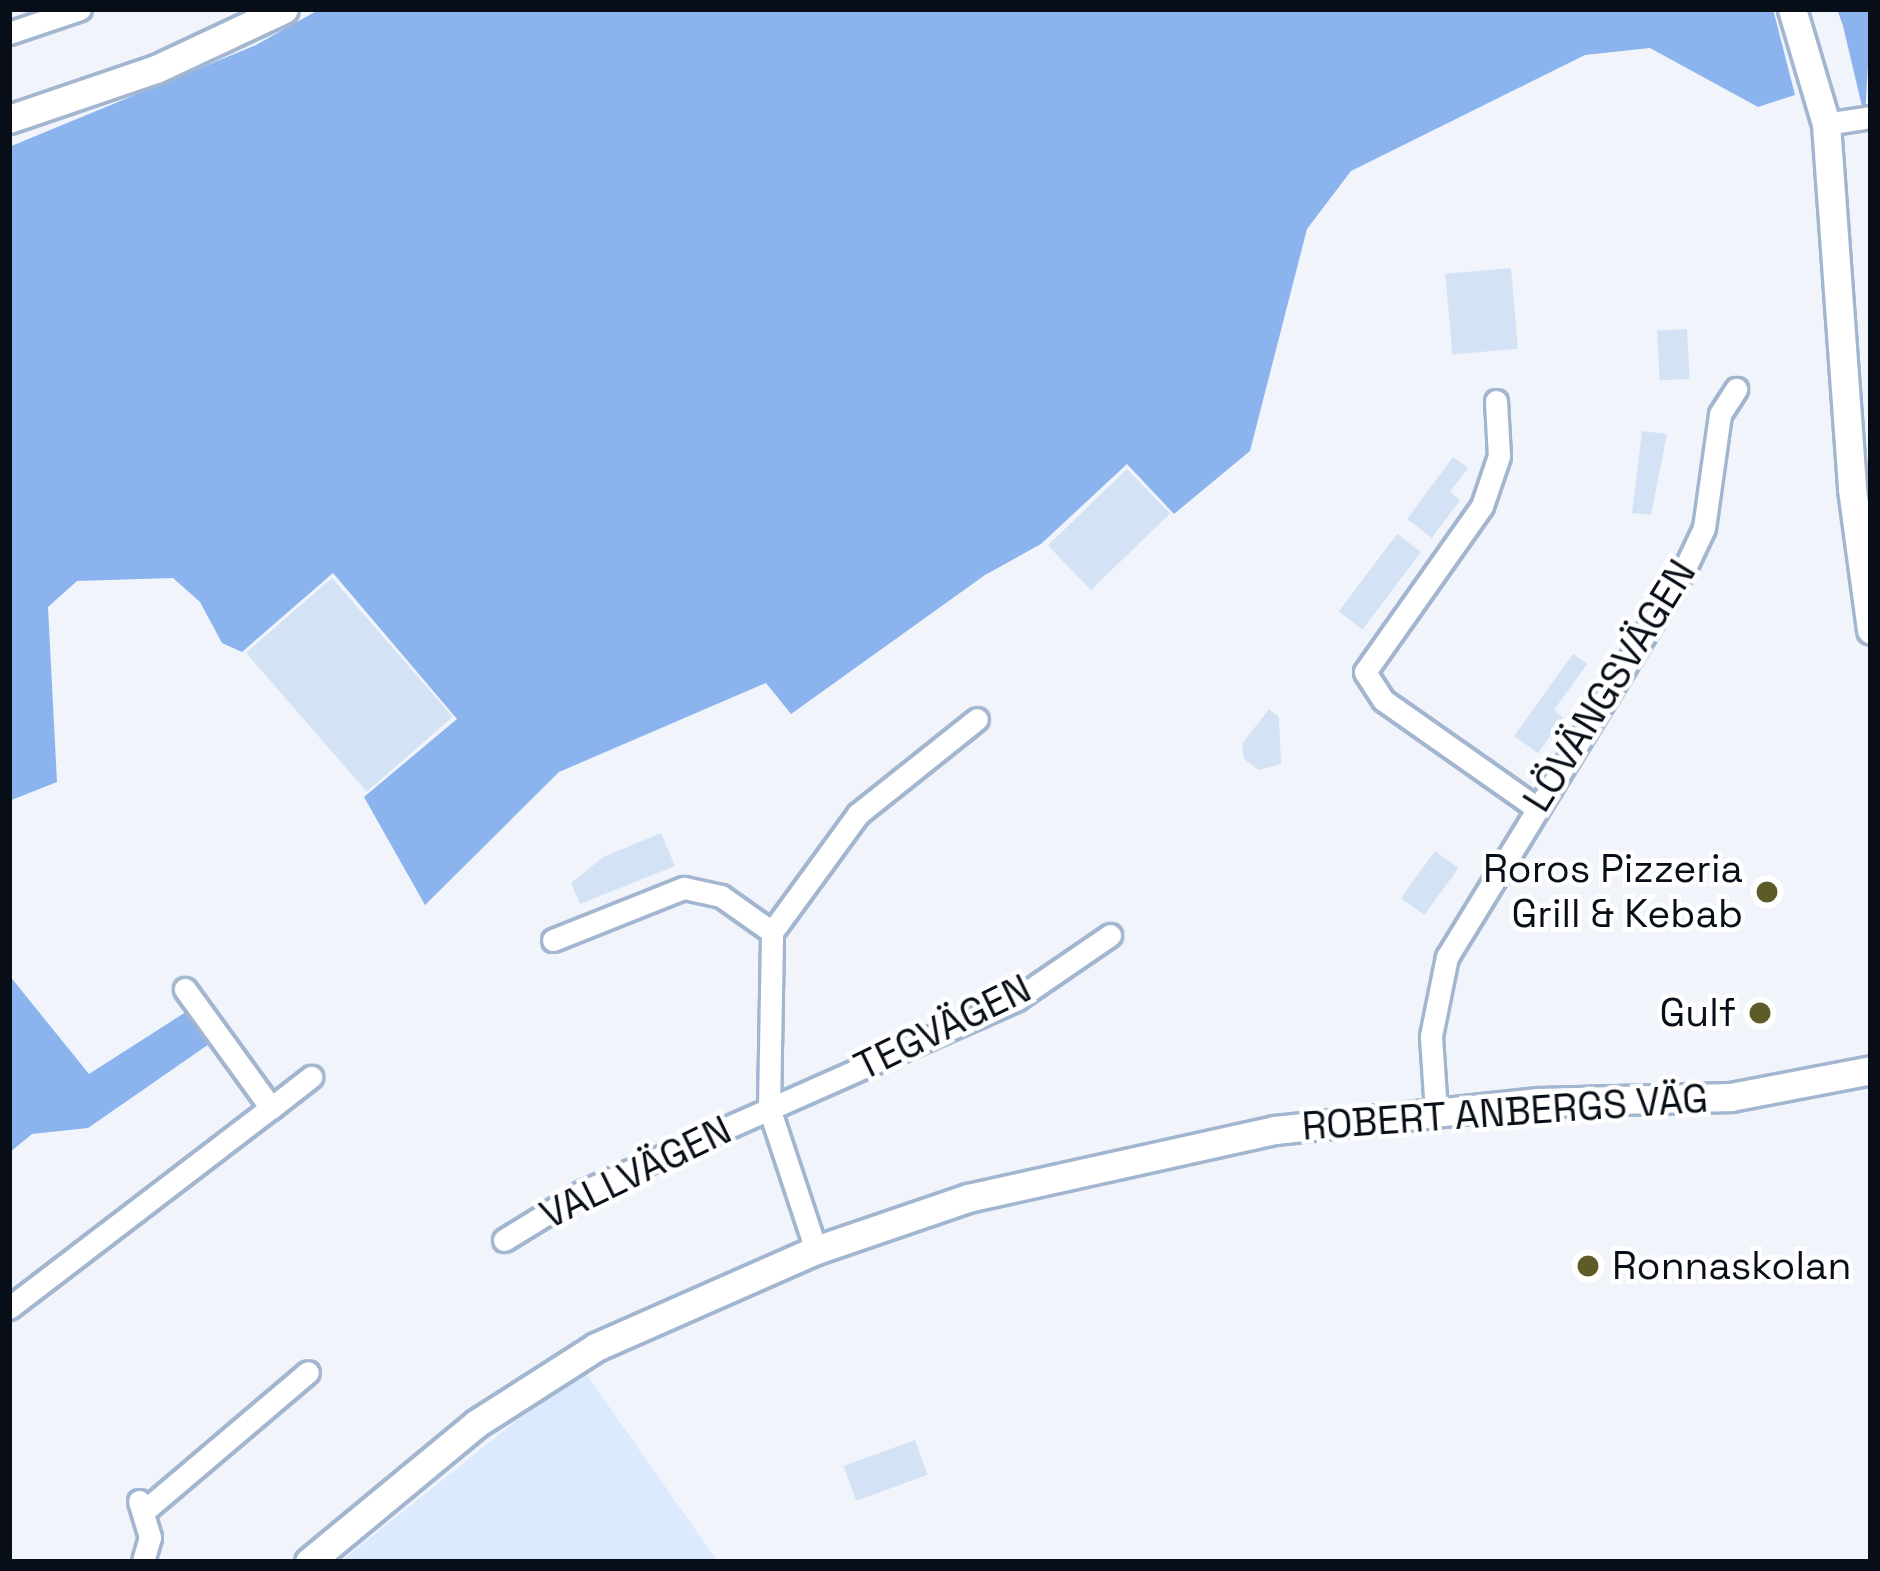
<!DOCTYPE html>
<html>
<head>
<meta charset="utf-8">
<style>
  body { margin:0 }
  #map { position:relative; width:1880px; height:1571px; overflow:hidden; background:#f1f5fb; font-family:"Space Grotesk",sans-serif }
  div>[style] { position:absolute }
  .built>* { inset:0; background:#dceaff }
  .green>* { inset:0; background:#d4e2f6; transform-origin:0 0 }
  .forest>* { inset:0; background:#8bb3ed }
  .roads { filter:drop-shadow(3px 0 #a3b6d0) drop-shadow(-3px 0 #a3b6d0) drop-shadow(0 3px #a3b6d0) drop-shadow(0 -3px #a3b6d0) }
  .minor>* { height:21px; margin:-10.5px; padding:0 10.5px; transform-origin:10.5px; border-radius:10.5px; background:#fff }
  .tertiary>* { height:27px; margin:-13.5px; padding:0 13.5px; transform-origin:13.5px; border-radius:13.5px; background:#fff }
  .dots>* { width:33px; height:33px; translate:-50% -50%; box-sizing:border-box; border:6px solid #fff; border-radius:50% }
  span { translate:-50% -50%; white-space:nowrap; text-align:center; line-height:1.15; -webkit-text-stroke:9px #fff; paint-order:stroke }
  .street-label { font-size:39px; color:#080e17 }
  .poi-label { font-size:39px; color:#080e17 }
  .right { translate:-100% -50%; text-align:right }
  .left { translate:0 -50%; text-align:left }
  .frame { position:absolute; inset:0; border:12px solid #080e17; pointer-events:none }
</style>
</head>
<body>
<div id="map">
  <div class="built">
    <div style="clip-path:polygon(582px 1368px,718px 1562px,340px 1562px)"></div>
  </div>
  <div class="green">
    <div style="left:1511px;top:268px;width:81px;height:66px;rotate:85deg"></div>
    <div style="left:1687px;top:329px;width:50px;height:30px;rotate:87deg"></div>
    <div style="clip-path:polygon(1642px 431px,1667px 434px,1651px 515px,1632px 513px)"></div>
    <div style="clip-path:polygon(1453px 457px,1468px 468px,1450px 492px,1460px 500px,1432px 538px,1407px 519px)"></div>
    <div style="left:1127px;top:469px;width:62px;height:110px;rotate:46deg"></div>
    <div style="left:1397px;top:534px;width:30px;height:97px;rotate:37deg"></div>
    <div style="left:332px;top:578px;width:184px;height:114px;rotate:49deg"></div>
    <div style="clip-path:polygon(1573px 654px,1587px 664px,1554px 710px,1563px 718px,1538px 753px,1514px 736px)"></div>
    <div style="clip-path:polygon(1269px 709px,1279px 717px,1281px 764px,1259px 770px,1244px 759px,1242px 744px)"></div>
    <div style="clip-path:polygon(661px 833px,675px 866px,580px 904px,571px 883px,603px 857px)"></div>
    <div style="left:1435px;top:851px;width:29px;height:58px;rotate:36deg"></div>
    <div style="left:915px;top:1440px;width:37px;height:76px;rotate:70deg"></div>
  </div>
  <div class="forest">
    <div style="clip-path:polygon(320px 9px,1773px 9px,1795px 95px,1758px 107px,1650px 48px,1585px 55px,1351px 171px,1307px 229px,1250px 451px,1174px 514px,1127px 464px,1041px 544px,985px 575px,791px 714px,766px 683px,559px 772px,425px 905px,364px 797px,457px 719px,333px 573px,242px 652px,222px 643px,200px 602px,173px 578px,77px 581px,48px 607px,57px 782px,9px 801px,9px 147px,256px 45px)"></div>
    <div style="clip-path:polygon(1837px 9px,1871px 9px,1865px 119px,1843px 26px)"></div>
    <div style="clip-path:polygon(9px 975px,89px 1074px,189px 1010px,212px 1042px,88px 1128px,32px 1134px,9px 1153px)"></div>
  </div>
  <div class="roads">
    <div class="minor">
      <div style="left:9px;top:33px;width:75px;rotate:-18.7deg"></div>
      <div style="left:1826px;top:124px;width:46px;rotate:-8.8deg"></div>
      <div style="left:1496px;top:401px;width:55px;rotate:86.9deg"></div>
      <div style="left:1499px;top:456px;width:53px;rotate:108.8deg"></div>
      <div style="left:1482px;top:506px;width:203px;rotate:125.2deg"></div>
      <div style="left:1365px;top:672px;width:33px;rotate:57deg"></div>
      <div style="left:1383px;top:700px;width:186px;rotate:35.1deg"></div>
      <div style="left:553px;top:940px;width:141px;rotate:-21.7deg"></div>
      <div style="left:684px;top:888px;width:38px;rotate:12deg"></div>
      <div style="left:721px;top:896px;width:62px;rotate:35.2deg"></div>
      <div style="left:271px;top:1108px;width:51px;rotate:-37.8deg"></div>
      <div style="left:1436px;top:1112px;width:76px;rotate:-93.8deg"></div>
      <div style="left:1431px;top:1036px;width:81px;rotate:-78.6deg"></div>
      <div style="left:1447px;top:957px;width:456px;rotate:-58.5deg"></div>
      <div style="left:1685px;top:568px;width:44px;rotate:-64.6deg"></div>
      <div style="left:1704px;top:528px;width:115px;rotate:-82deg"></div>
      <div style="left:1720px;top:414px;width:30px;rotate:-57deg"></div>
      <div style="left:504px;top:1240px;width:92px;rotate:-31.6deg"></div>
      <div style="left:582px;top:1192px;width:476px;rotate:-23.9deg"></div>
      <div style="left:1017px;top:999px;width:113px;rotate:-34.5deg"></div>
      <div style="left:816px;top:1250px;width:150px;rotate:-108.3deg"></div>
      <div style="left:769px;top:1108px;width:176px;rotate:-89deg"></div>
      <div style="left:772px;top:932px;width:146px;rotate:-53.9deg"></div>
      <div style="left:858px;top:814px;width:152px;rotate:-38.6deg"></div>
      <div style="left:9px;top:1308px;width:330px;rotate:-37.4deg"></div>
      <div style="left:271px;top:1108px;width:147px;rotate:-125.9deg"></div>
      <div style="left:139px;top:1501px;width:38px;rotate:73deg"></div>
      <div style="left:150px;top:1537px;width:26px;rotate:106deg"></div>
      <div style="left:143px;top:1512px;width:216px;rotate:-40.3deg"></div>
    </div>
    <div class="tertiary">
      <div style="left:1792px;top:9px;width:120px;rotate:73.5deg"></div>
      <div style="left:1826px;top:124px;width:366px;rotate:85.9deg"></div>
      <div style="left:1852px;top:489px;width:142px;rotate:82.3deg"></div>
      <div style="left:9px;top:119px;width:155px;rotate:-18.8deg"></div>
      <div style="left:156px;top:69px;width:141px;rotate:-25.1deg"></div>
      <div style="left:309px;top:1562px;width:218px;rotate:-39.6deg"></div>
      <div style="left:477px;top:1423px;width:141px;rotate:-32.6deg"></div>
      <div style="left:596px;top:1347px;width:240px;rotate:-23.8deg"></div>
      <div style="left:816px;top:1250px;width:161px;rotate:-18.9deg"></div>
      <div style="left:968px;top:1198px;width:314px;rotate:-12.5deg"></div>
      <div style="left:1275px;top:1130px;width:265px;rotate:-6.1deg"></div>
      <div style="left:1539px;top:1102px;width:192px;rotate:-1.5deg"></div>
      <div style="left:1731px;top:1097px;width:143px;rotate:-10.9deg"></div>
    </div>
  </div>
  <div class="dots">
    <div style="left:1767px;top:892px;background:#5d5c29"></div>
    <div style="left:1760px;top:1013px;background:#5d5c29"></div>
    <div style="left:1588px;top:1266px;background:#5d5c29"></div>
  </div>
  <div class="street-label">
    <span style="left:1610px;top:686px;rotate:-58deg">LÖVÄNGSVÄGEN</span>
    <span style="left:943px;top:1028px;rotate:-26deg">TEGVÄGEN</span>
    <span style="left:1505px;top:1113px;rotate:-4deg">ROBERT ANBERGS VÄG</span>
    <span style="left:636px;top:1173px;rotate:-26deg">VALLVÄGEN</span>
  </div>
  <div class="poi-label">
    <span class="right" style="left:1743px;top:892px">Roros Pizzeria<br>Grill &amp; Kebab</span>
    <span class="right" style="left:1736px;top:1013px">Gulf</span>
    <span class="left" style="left:1612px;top:1266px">Ronnaskolan</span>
  </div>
  <div class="frame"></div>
</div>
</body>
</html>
